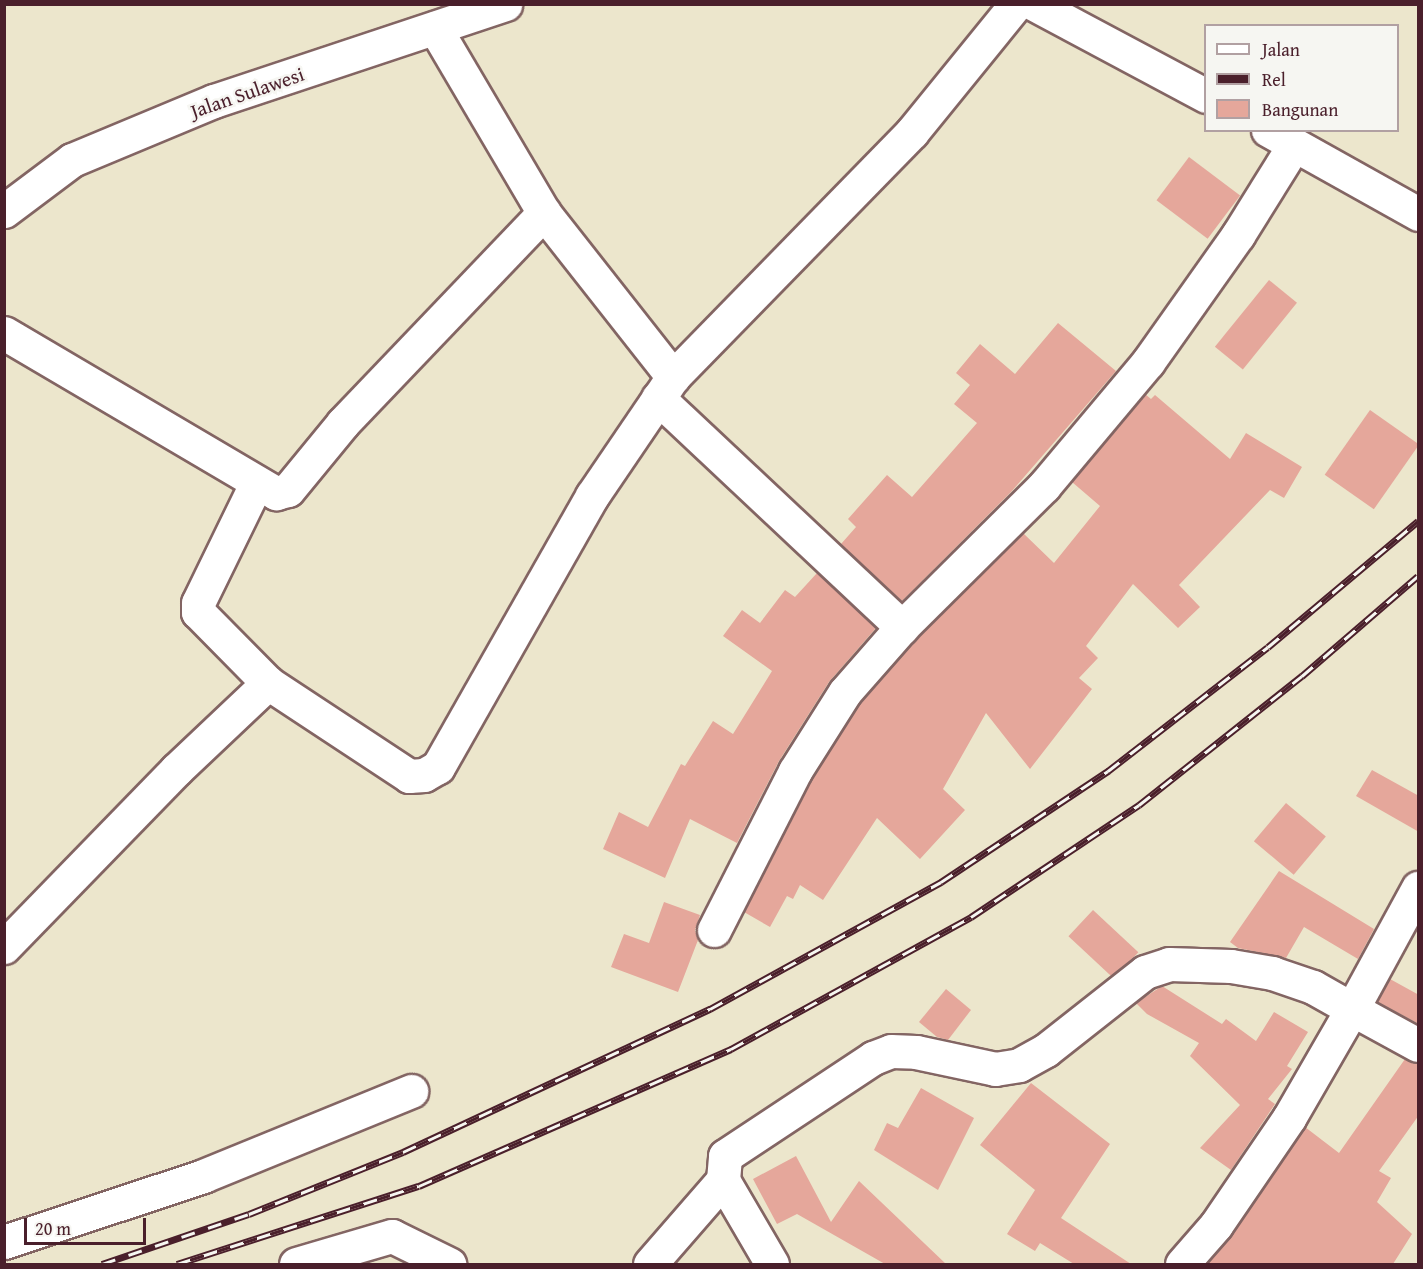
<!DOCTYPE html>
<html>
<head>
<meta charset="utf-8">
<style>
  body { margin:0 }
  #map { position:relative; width:1423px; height:1269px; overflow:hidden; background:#ece6cc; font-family:"Gentium Book Plus",serif }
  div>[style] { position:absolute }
  .building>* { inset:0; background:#e5a79b; transform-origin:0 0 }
  .roads { filter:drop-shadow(2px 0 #836563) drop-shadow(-2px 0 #836563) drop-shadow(0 2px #836563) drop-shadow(0 -2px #836563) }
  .minor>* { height:33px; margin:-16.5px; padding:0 16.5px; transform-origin:16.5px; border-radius:16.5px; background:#fff }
  .rail>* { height:7px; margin-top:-3.5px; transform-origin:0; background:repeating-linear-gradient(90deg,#f6f6f2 0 14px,#4a1f2b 0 28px); box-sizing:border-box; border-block:2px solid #4a1f2b }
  span { translate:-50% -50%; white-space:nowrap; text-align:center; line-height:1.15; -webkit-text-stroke:5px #f6f6f2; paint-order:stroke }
  .street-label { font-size:20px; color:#4a1f2b }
  .frame { position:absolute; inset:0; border:6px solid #4a1f2b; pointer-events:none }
  .legend { position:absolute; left:1204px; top:24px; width:195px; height:108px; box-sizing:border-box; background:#f6f6f2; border:2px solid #b1a0a2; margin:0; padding:8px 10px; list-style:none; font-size:18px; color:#4a1f2b }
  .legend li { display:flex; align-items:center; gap:12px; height:30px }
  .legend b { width:30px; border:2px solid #b1a0a2 }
  .scale { position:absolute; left:24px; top:1218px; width:122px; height:27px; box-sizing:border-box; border:3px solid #4a1f2b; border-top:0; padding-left:8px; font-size:18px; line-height:21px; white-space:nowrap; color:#4a1f2b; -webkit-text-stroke:4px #f6f6f2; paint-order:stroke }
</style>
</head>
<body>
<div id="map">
  <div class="building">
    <div style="left:1189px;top:157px;width:64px;height:54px;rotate:37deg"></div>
    <div style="left:1269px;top:280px;width:36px;height:86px;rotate:39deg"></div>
    <div style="clip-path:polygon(1058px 323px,1116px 371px,1011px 492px,902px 601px,841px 544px,856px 527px,848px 519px,887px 475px,912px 497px,977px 423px,954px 404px,970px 385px,956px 373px,980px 344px,1015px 374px)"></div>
    <div style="clip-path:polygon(1145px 394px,1151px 399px,1155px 395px,1230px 459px,1246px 433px,1302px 467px,1284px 498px,1270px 490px,1179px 585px,1200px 607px,1178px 628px,1133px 584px,1086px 646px,1098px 658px,1079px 678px,1092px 689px,1030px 769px,986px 713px,943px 789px,965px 810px,920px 859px,877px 818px,823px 900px,800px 885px,793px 899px,787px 896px,770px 927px,744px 912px,811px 780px,860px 703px,916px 640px,1023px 533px,1054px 563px,1100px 506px,1072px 482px)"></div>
    <div style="left:1370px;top:410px;width:60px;height:79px;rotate:35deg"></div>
    <div style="clip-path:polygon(817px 573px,876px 628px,829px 682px,779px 761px,737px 843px,690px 819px,665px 878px,603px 849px,619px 812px,648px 827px,681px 764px,685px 766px,713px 721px,733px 734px,772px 671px,723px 636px,742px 610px,760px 623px,785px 590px,795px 597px)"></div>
    <div style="clip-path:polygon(1372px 770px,1419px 796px,1419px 832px,1356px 796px)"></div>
    <div style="left:1286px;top:803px;width:52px;height:50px;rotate:40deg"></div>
    <div style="clip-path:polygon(1279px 871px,1374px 929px,1358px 959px,1304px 927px,1286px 958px,1238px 948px,1230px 942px)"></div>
    <div style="clip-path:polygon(664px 902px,700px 915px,695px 930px,698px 940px,678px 992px,611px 967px,624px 934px,649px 943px)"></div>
    <div style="left:1093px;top:910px;width:62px;height:36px;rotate:43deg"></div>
    <div style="clip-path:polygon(1390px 979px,1419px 995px,1419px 1024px,1377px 1002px)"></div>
    <div style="clip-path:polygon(1162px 986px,1222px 1024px,1226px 1019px,1256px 1041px,1274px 1012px,1308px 1032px,1287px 1066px,1292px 1069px,1268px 1099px,1275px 1104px,1231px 1170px,1200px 1148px,1240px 1105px,1190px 1056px,1199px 1043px,1147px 1014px,1136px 1003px)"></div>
    <div style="clip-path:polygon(946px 989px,971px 1010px,948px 1040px,937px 1037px,919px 1022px)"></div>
    <div style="clip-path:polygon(1405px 1059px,1419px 1064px,1419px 1115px,1379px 1171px,1391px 1178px,1377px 1202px,1412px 1234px,1393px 1264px,1206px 1264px,1231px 1236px,1305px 1127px,1339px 1153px)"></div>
    <div style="clip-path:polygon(1031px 1083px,1110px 1144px,1061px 1218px,1131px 1264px,1074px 1264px,1040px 1243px,1035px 1251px,1007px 1234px,1035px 1190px,980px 1145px)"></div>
    <div style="clip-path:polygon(921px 1088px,974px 1118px,938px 1190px,874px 1150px,887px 1123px,898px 1128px)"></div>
    <div style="clip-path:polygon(796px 1156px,831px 1222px,859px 1181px,946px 1264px,885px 1264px,797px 1214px,777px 1224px,753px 1179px)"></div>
  </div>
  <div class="roads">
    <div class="minor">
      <div style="left:1034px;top:4px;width:195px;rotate:28.1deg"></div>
      <div style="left:435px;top:28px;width:215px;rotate:59.5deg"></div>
      <div style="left:544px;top:213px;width:209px;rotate:51.8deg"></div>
      <div style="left:1268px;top:130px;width:172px;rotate:29.2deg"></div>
      <div style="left:4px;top:211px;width:85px;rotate:-36.9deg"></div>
      <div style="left:72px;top:160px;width:154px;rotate:-22.6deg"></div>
      <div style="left:214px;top:101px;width:307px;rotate:-18.4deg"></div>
      <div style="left:4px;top:333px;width:316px;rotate:30.5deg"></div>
      <div style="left:276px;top:493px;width:12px;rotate:-14deg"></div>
      <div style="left:288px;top:490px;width:87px;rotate:-50.6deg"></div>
      <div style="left:343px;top:423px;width:291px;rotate:-46.3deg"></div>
      <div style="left:658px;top:398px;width:335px;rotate:43.2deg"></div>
      <div style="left:256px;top:484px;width:132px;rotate:116deg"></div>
      <div style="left:198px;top:603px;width:9px;rotate:90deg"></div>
      <div style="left:198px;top:612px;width:100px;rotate:45.4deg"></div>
      <div style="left:714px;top:930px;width:178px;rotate:-63deg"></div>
      <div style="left:795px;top:771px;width:93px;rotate:-57.7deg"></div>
      <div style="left:845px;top:692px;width:86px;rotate:-48.8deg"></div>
      <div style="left:902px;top:627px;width:200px;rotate:-44.8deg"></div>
      <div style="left:1044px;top:486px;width:162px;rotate:-50deg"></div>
      <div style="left:1148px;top:362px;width:156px;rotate:-54.7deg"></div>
      <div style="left:1238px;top:235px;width:106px;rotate:-58.1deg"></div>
      <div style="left:4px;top:947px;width:247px;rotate:-45.8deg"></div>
      <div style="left:176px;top:770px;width:127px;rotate:-43.4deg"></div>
      <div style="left:268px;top:683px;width:169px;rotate:33.4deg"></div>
      <div style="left:409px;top:776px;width:15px;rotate:-4deg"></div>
      <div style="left:424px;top:775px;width:16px;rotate:-30deg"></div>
      <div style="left:438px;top:767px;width:312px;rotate:-60.4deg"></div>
      <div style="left:592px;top:496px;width:144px;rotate:-55.8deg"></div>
      <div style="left:673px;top:377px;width:342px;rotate:-45.7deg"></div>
      <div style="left:912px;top:132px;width:165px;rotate:-50.9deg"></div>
      <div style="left:4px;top:1242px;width:210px;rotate:-18.3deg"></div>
      <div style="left:203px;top:1176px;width:225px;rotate:-22.2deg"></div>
      <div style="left:296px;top:1264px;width:100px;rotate:-16.3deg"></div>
      <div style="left:392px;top:1236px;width:64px;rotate:26.2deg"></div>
      <div style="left:650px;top:1264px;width:111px;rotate:-49deg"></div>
      <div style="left:772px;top:1264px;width:97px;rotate:-120.3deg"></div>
      <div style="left:723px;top:1180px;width:24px;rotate:-85deg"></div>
      <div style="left:725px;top:1156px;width:178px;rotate:-33.5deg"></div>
      <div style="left:873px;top:1058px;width:19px;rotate:-21deg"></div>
      <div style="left:891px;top:1051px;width:25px;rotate:2deg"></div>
      <div style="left:916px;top:1052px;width:81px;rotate:12.1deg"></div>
      <div style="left:995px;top:1069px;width:24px;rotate:-9deg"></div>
      <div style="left:1019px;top:1065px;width:31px;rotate:-29deg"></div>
      <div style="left:1046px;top:1050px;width:126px;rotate:-38.2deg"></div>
      <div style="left:1145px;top:972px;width:25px;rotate:-18deg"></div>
      <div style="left:1169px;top:964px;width:62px;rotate:1.8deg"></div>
      <div style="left:1231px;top:966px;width:42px;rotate:9.7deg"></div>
      <div style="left:1272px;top:973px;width:43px;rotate:18.9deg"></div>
      <div style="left:1313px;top:987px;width:45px;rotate:29.4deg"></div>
      <div style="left:1352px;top:1009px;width:138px;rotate:-61.4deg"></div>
      <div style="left:1182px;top:1264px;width:52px;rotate:-48.9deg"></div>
      <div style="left:1216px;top:1225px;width:130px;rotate:-55.7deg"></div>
      <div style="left:1289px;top:1118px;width:126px;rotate:-60deg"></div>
      <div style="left:1352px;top:1009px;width:75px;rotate:28.6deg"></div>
    </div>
  </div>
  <div class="rail">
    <div style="left:102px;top:1264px;width:155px;rotate:-18.8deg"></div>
    <div style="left:249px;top:1214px;width:166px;rotate:-21.9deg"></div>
    <div style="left:403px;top:1152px;width:339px;rotate:-25deg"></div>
    <div style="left:710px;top:1009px;width:264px;rotate:-28.8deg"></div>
    <div style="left:941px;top:882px;width:201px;rotate:-33.6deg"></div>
    <div style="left:1108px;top:771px;width:202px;rotate:-37.8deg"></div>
    <div style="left:1268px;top:647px;width:196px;rotate:-40deg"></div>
    <div style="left:177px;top:1264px;width:254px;rotate:-17.9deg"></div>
    <div style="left:419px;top:1186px;width:341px;rotate:-23.7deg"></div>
    <div style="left:731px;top:1049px;width:274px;rotate:-28.8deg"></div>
    <div style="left:971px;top:917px;width:202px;rotate:-33.7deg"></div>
    <div style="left:1139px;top:805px;width:208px;rotate:-38.4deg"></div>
    <div style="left:1302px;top:676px;width:153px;rotate:-40.8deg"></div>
  </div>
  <div class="street-label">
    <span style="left:247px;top:92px;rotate:-19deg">Jalan Sulawesi</span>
  </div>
  <div class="frame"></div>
  <ul class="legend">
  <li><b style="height:8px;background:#fff"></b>Jalan</li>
  <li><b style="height:8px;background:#4a1f2b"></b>Rel</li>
  <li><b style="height:16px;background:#e5a79b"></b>Bangunan</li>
  </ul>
  <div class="scale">20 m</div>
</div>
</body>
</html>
